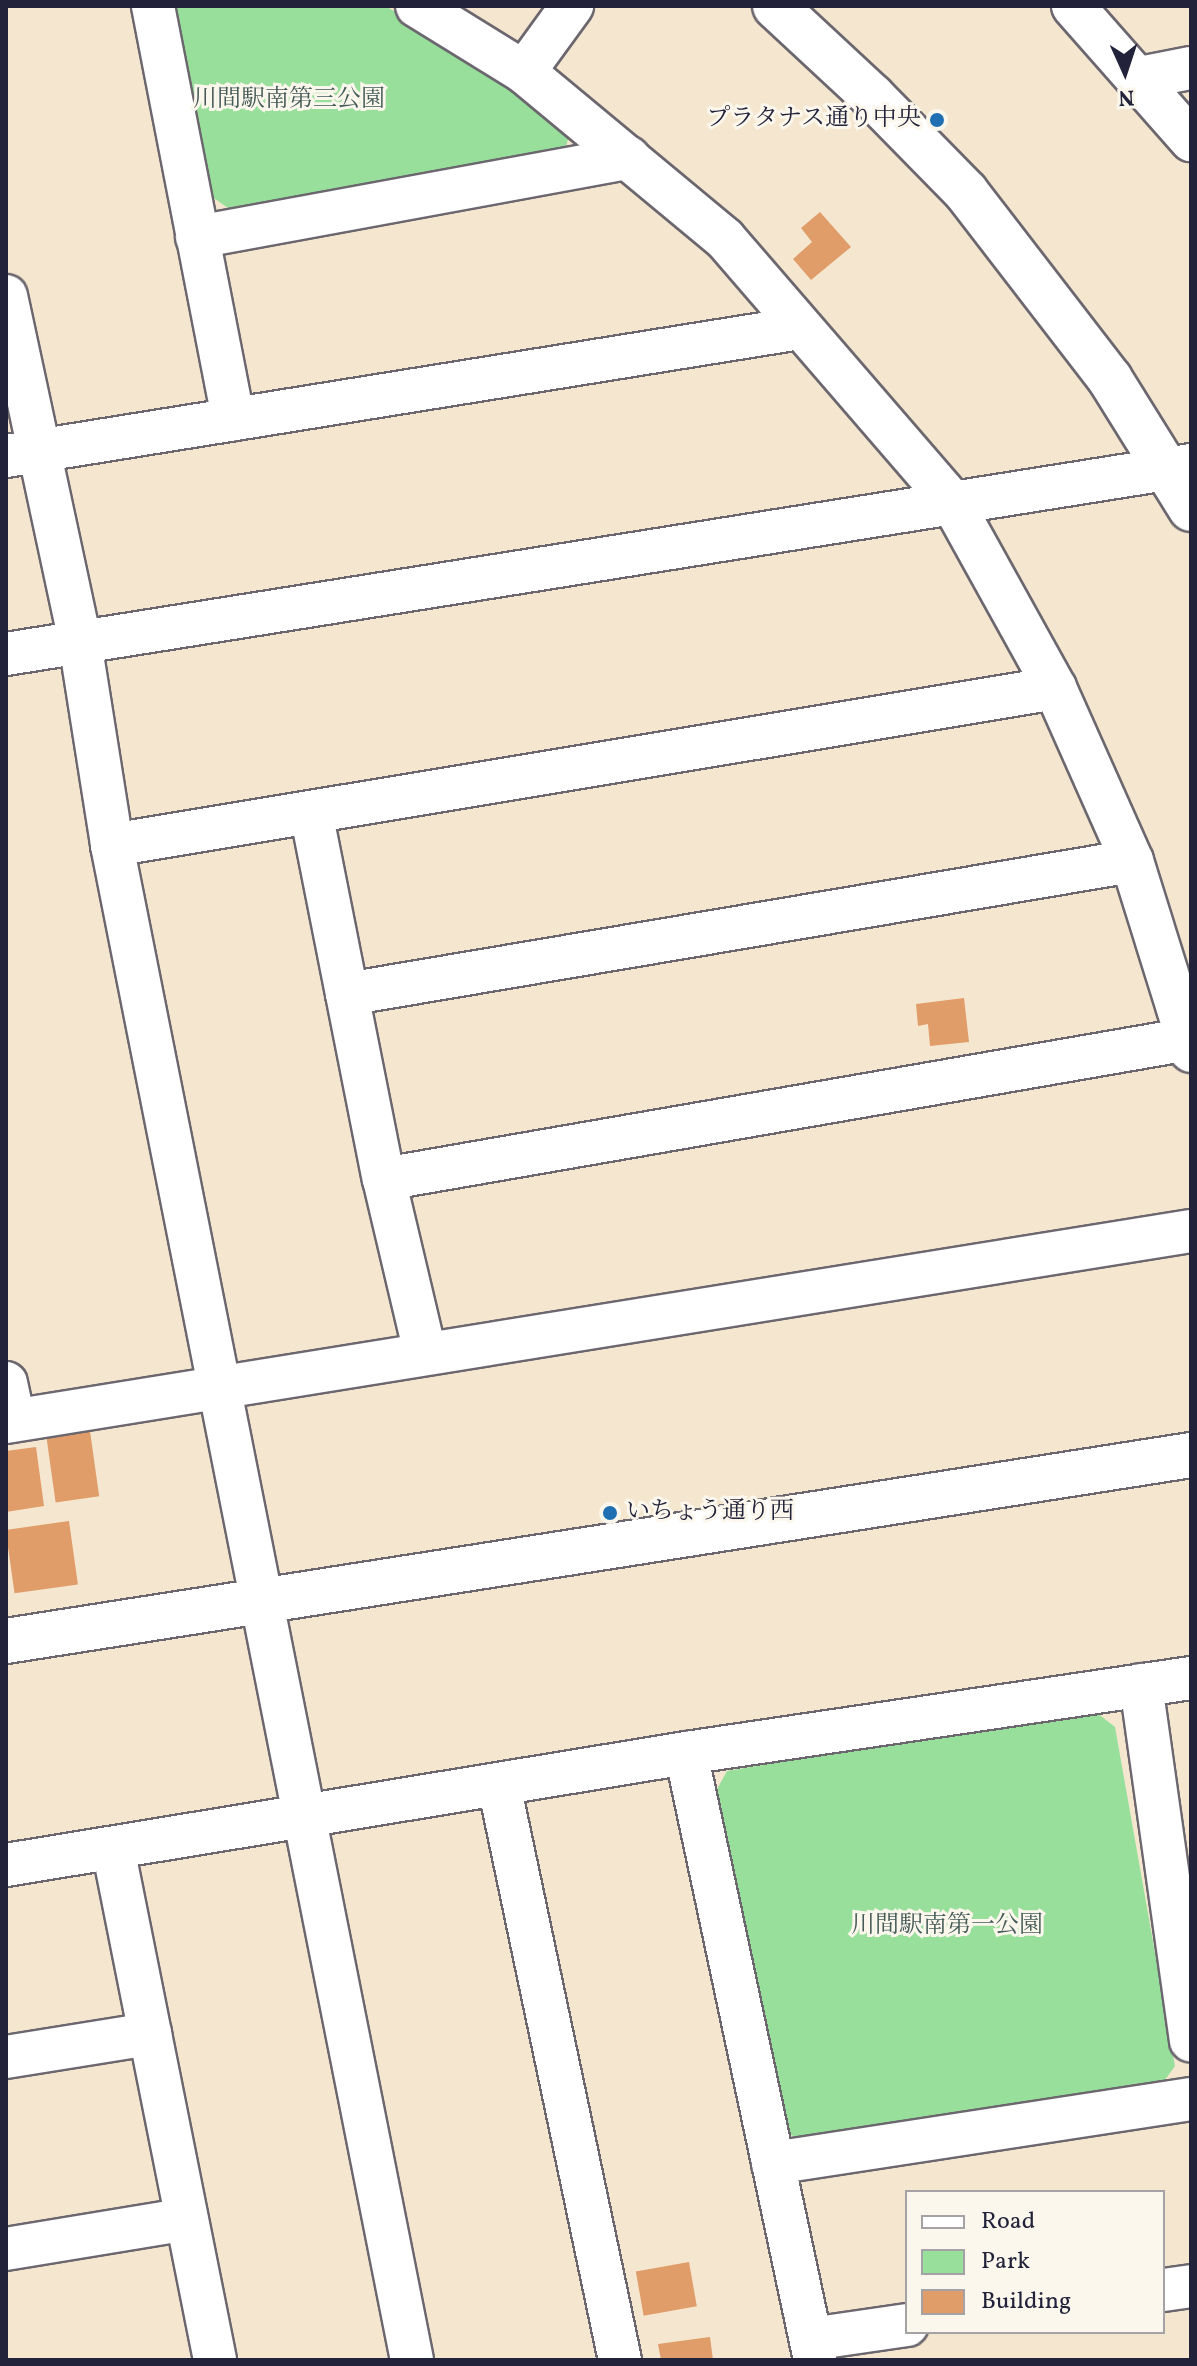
<!DOCTYPE html>
<html>
<head>
<meta charset="utf-8">
<style>
  body { margin:0 }
  #map { position:relative; width:1197px; height:2366px; overflow:hidden; background:#f5e7cf; font-family:Vollkorn,"Noto Serif JP",serif }
  div>[style] { position:absolute }
  .green>* { inset:0; background:#97df9a }
  .building>* { inset:0; background:#e09c69; transform-origin:0 0 }
  .roads { filter:drop-shadow(2px 0 #6c676f) drop-shadow(-2px 0 #6c676f) drop-shadow(0 2px #6c676f) drop-shadow(0 -2px #6c676f) }
  .minor>* { height:42px; margin:-21px; padding:0 21px; transform-origin:21px; border-radius:21px; background:#fff }
  .tertiary>* { height:44px; margin:-22px; padding:0 22px; transform-origin:22px; border-radius:22px; background:#fff }
  .dots>* { width:22px; height:22px; translate:-50% -50%; box-sizing:border-box; border:4px solid #fbf7ec; border-radius:50% }
  span { translate:-50% -50%; white-space:nowrap; text-align:center; line-height:1.15; -webkit-text-stroke:6px #fbf7ec; paint-order:stroke }
  .park-label { font-size:24px; color:#455b58 }
  .poi-label { font-size:24px; color:#22223b }
  .right { translate:-100% -50%; text-align:right }
  .left { translate:0 -50%; text-align:left }
  .frame { position:absolute; inset:0; border:8px solid #22223b; pointer-events:none }
  .legend { position:absolute; left:905px; top:2190px; width:260px; height:144px; box-sizing:border-box; background:#fbf7ec; border:2px solid #a4a2a5; margin:0; padding:10px 14px; list-style:none; font-size:24px; color:#22223b }
  .legend li { display:flex; align-items:center; gap:16px; height:40px }
  .legend b { width:40px; border:2px solid #a4a2a5 }
  .north { position:absolute; left:1085px; top:32px; width:80px; height:80px; -webkit-text-stroke:6px #fbf7ec; paint-order:stroke; rotate:177deg; font-size:22px; font-weight:700; line-height:32px; text-align:center; color:#22223b }
  .north::after { content:''; display:block; margin:auto; width:28px; height:36px; background:#22223b; clip-path:polygon(50% 0,100% 100%,50% 72%,0 100%) }
</style>
</head>
<body>
<div id="map">
  <div class="green">
    <div style="clip-path:polygon(173px 6px,386px 6px,571px 128px,563px 158px,228px 208px,208px 194px)"></div>
    <div style="clip-path:polygon(1092px 1709px,1115px 1727px,1175px 2066px,1159px 2088px,806px 2141px,786px 2133px,716px 1791px,727px 1771px)"></div>
  </div>
  <div class="building">
    <div style="clip-path:polygon(820px 212px,851px 247px,811px 280px,793px 259px,812px 242px,801px 228px)"></div>
    <div style="clip-path:polygon(964px 998px,969px 1042px,930px 1046px,928px 1024px,918px 1026px,916px 1004px)"></div>
    <div style="left:90px;top:1431px;width:66px;height:44px;rotate:82deg"></div>
    <div style="clip-path:polygon(36px 1447px,44px 1506px,6px 1512px,6px 1451px)"></div>
    <div style="left:69px;top:1521px;width:64px;height:64px;rotate:82deg"></div>
    <div style="left:689px;top:2262px;width:45px;height:54px;rotate:80deg"></div>
    <div style="clip-path:polygon(710px 2337px,713px 2360px,661px 2360px,658px 2344px)"></div>
  </div>
  <div class="roads">
    <div class="minor">
      <div style="left:153px;top:6px;width:421px;rotate:79deg"></div>
      <div style="left:417px;top:6px;width:126px;rotate:31.7deg"></div>
      <div style="left:524px;top:72px;width:261px;rotate:39.7deg"></div>
      <div style="left:725px;top:239px;width:347px;rotate:49.2deg"></div>
      <div style="left:952px;top:502px;width:213px;rotate:61deg"></div>
      <div style="left:1055px;top:688px;width:189px;rotate:66deg"></div>
      <div style="left:1132px;top:861px;width:199px;rotate:72.7deg"></div>
      <div style="left:1073px;top:6px;width:179px;rotate:48.6deg"></div>
      <div style="left:524px;top:72px;width:82px;rotate:-54deg"></div>
      <div style="left:1139px;top:78px;width:53px;rotate:-10.9deg"></div>
      <div style="left:197px;top:237px;width:439px;rotate:-10.4deg"></div>
      <div style="left:6px;top:296px;width:354px;rotate:77.9deg"></div>
      <div style="left:80px;top:642px;width:206px;rotate:81deg"></div>
      <div style="left:112px;top:845px;width:1544px;rotate:78.8deg"></div>
      <div style="left:6px;top:456px;width:804px;rotate:-9.16deg"></div>
      <div style="left:6px;top:654px;width:1200px;rotate:-9.06deg"></div>
      <div style="left:311px;top:812px;width:374px;rotate:78.8deg"></div>
      <div style="left:384px;top:1179px;width:178px;rotate:76.7deg"></div>
      <div style="left:112px;top:845px;width:956px;rotate:-9.45deg"></div>
      <div style="left:347px;top:994px;width:796px;rotate:-9.62deg"></div>
      <div style="left:384px;top:1179px;width:817px;rotate:-9.87deg"></div>
      <div style="left:6px;top:1383px;width:38px;rotate:78deg"></div>
      <div style="left:6px;top:1422px;width:1200px;rotate:-9.16deg"></div>
      <div style="left:1141px;top:1685px;width:359px;rotate:82deg"></div>
      <div style="left:686px;top:1753px;width:621px;rotate:78deg"></div>
      <div style="left:499px;top:1785px;width:588px;rotate:78.12deg"></div>
      <div style="left:113px;top:1848px;width:522px;rotate:78.73deg"></div>
      <div style="left:6px;top:1865px;width:689px;rotate:-9.35deg"></div>
      <div style="left:686px;top:1753px;width:511px;rotate:-8.45deg"></div>
      <div style="left:6px;top:2057px;width:146px;rotate:-9.1deg"></div>
      <div style="left:773px;top:2163px;width:423px;rotate:-8.7deg"></div>
      <div style="left:6px;top:2249px;width:183px;rotate:-9.4deg"></div>
      <div style="left:1163px;top:2290px;width:28px;rotate:-8deg"></div>
      <div style="left:811px;top:2339px;width:97px;rotate:-8.3deg"></div>
    </div>
    <div class="tertiary">
      <div style="left:775px;top:6px;width:132px;rotate:42.9deg"></div>
      <div style="left:872px;top:96px;width:134px;rotate:45.6deg"></div>
      <div style="left:966px;top:192px;width:236px;rotate:52.4deg"></div>
      <div style="left:1110px;top:379px;width:153px;rotate:58.1deg"></div>
      <div style="left:6px;top:1641px;width:1200px;rotate:-8.92deg"></div>
    </div>
  </div>
  <div class="dots">
    <div style="left:937px;top:120px;background:#1f6fb2"></div>
    <div style="left:610px;top:1513px;background:#1f6fb2"></div>
  </div>
  <div class="park-label">
    <span style="left:289px;top:101px">川間駅南第三公園</span>
    <span style="left:947px;top:1927px">川間駅南第一公園</span>
  </div>
  <div class="poi-label">
    <span class="right" style="left:921px;top:120px">プラタナス通り中央</span>
    <span class="left" style="left:626px;top:1513px">いちょう通り西</span>
  </div>
  <div class="frame"></div>
  <ul class="legend">
  <li><b style="height:10px;background:#fff"></b>Road</li>
  <li><b style="height:22px;background:#97df9a"></b>Park</li>
  <li><b style="height:22px;background:#e09c69"></b>Building</li>
  </ul>
  <div class="north">N</div>
</div>
</body>
</html>
